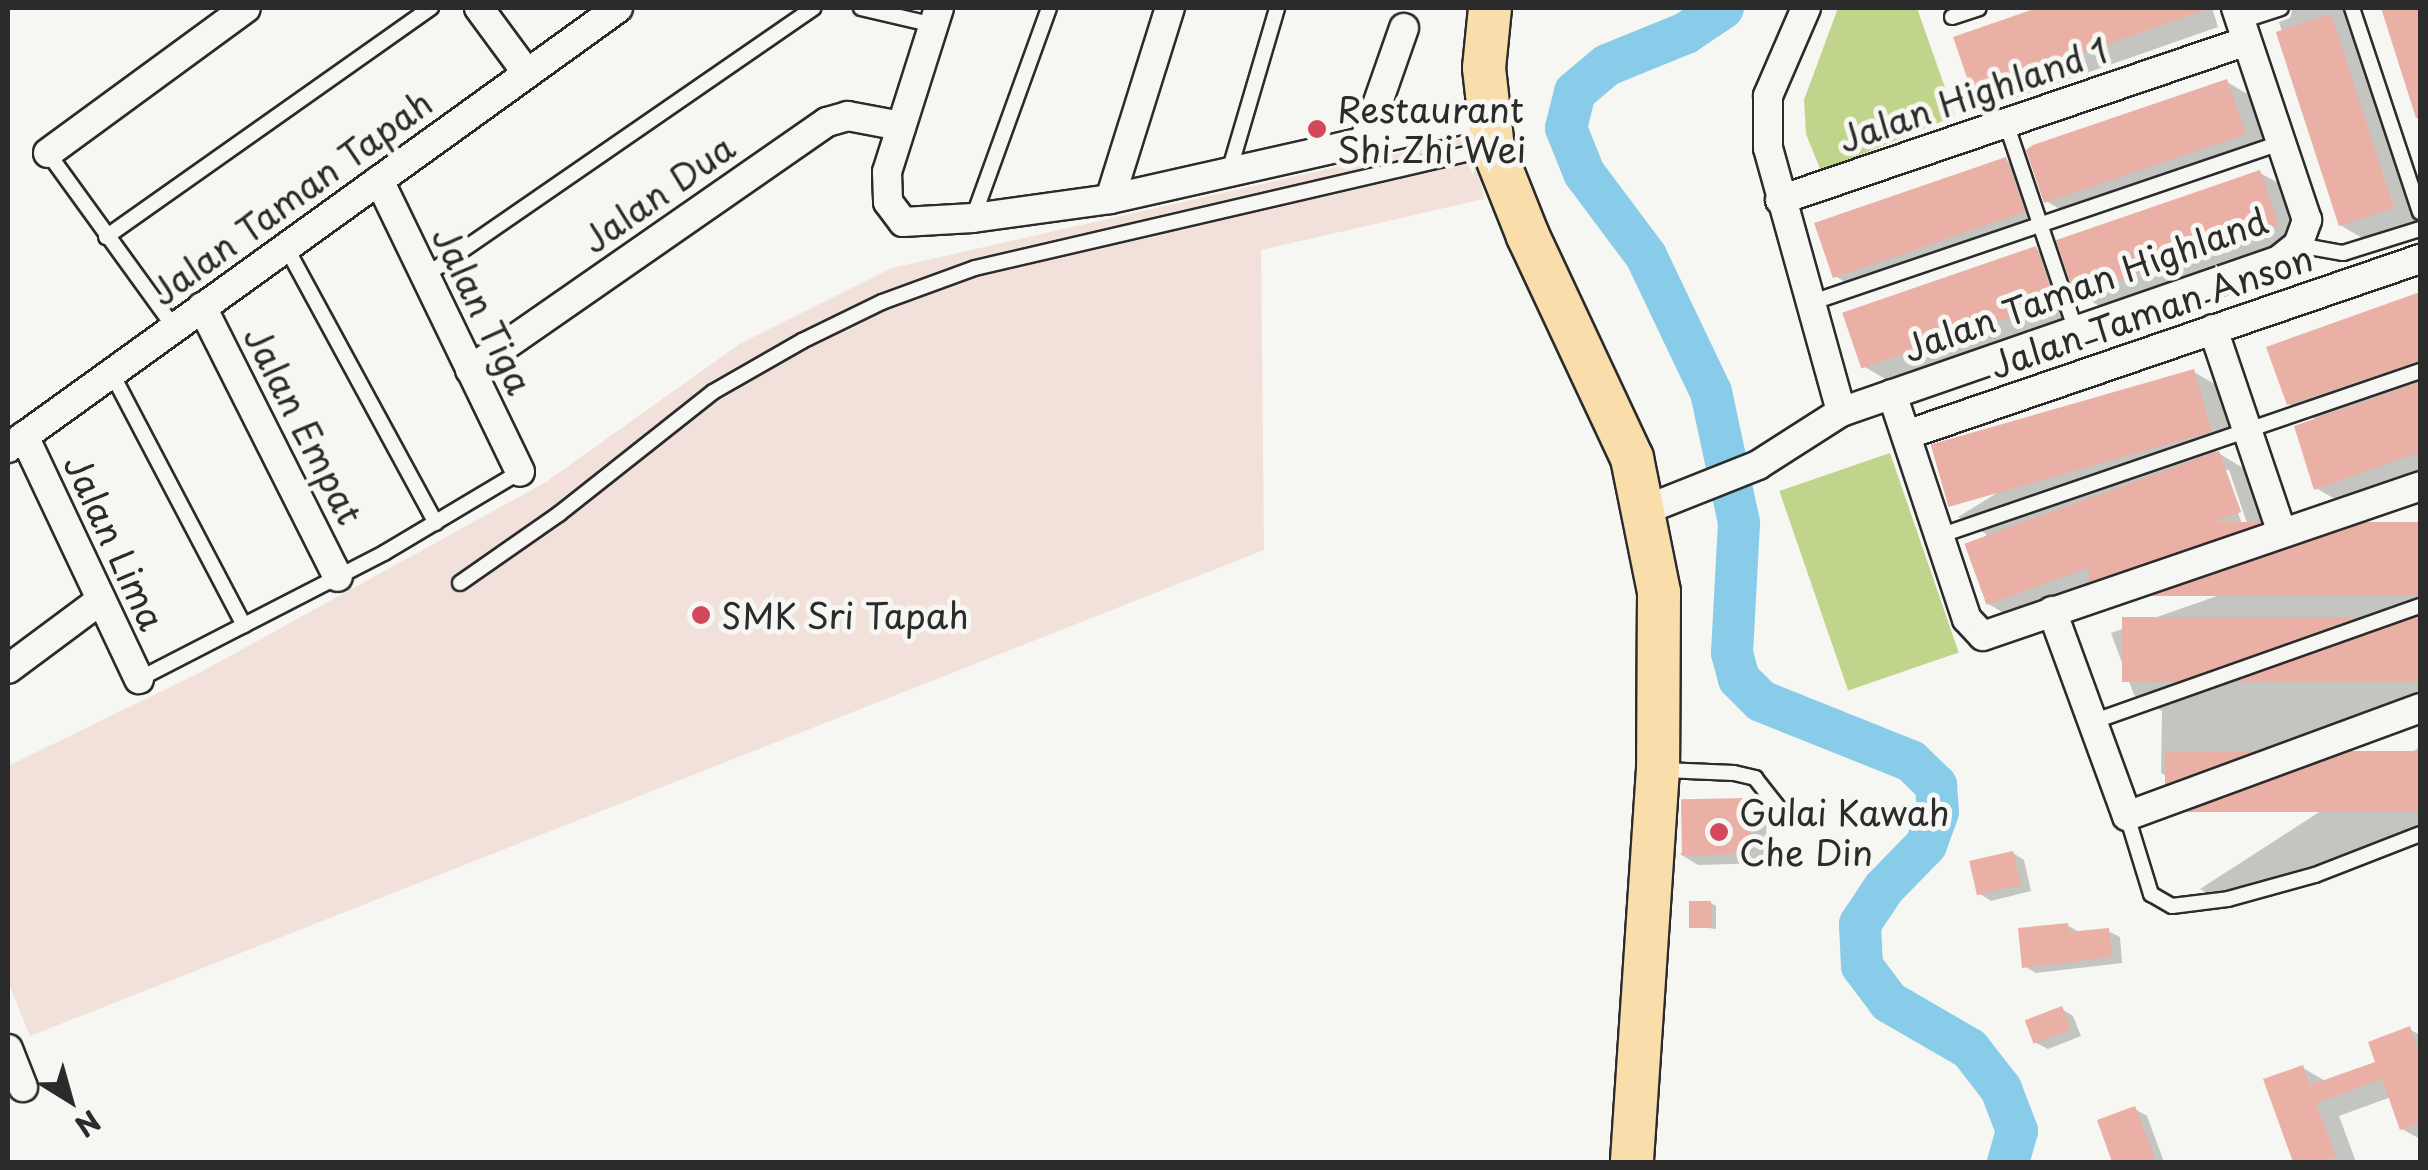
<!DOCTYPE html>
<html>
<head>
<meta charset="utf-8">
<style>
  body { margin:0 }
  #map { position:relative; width:2428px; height:1170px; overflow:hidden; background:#f6f6f2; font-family:"Playpen Sans",sans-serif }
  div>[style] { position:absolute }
  .built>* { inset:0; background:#f2e1db }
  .green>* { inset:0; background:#c0d58b; transform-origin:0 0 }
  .shadow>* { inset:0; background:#0003 }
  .river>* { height:42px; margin:-21px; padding:0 21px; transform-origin:21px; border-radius:21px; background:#89ccea }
  .building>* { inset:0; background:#eab0a6; transform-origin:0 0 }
  .roads { filter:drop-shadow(2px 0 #2b2b2b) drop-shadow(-2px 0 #2b2b2b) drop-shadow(0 2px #2b2b2b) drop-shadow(0 -2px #2b2b2b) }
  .lane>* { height:14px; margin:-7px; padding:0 7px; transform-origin:7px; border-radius:7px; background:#f6f6f2 }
  .street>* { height:28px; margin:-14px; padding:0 14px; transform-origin:14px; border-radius:14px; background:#f6f6f2 }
  .primary>* { height:42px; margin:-21px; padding:0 21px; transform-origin:21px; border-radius:21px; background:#f9deab }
  .dots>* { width:28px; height:28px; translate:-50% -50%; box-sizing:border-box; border:5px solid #f6f6f2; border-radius:50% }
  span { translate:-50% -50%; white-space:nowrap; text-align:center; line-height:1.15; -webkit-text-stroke:10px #f6f6f2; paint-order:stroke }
  .street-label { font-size:35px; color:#2b2b2b }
  .poi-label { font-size:35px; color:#2b2b2b }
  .left { translate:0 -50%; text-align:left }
  .frame { position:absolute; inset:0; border:10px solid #2b2b2b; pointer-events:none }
  .north { position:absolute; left:20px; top:1050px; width:100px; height:100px; -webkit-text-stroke:8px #f6f6f2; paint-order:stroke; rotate:143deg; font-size:28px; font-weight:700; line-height:40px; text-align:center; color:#2b2b2b }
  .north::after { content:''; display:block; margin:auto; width:35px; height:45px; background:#2b2b2b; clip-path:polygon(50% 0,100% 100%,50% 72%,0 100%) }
</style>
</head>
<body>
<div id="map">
  <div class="built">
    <div style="clip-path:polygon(1473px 136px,1484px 199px,1261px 250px,1264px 550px,30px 1036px,8px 982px,8px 766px,199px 673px,546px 482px,741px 343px,892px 268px)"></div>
  </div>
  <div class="green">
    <div style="clip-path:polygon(1838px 8px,1917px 8px,1955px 116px,1821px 171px,1806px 134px,1804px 100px)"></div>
    <div style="left:1890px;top:453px;width:211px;height:117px;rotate:71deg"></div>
  </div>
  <div class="shadow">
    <div style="clip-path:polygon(2044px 8px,2212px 8px,2218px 27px,1998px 104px,1974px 90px,1956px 38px)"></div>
    <div style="clip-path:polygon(2287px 8px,2350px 8px,2416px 222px,2364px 239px,2340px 225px,2279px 22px,2290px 18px,2292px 11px)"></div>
    <div style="clip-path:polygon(2383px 8px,2420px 8px,2420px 124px)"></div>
    <div style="clip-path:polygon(2227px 82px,2251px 96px,2269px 147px,2070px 215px,2046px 201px)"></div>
    <div style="clip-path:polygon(2006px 160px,2030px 174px,2048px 225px,1859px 290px,1835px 276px)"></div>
    <div style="clip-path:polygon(2260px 173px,2284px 186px,2302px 239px,2101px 307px,2077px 293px)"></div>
    <div style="clip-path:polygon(2036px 249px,2060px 263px,2078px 315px,1887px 380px,1863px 366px)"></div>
    <div style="clip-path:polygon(2420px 295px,2420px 473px,2340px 502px,2316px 488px,2317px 420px,2289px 404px,2269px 348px)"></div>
    <div style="clip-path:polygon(evenodd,2194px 372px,2218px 386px,2235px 444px,2215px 451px,2243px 468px,2263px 525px,2009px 616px,1985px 602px,1986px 534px,1958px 517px,2194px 372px,2223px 470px,2229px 470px,2247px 523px,2242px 524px,2223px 470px)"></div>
    <div style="clip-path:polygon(2420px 525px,2420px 703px,2185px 787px,2161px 773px,2162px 711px,2134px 695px,2111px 633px)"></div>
    <div style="clip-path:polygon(2420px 747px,2420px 831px,2225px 903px,2200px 889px)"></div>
    <div style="clip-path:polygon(1748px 801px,1766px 811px,1767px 863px,1698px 865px,1680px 854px)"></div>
    <div style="clip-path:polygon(2013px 853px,2024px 860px,2031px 891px,1991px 901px,1980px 894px)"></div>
    <div style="clip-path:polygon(1711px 903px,1716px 906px,1716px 929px,1692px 926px)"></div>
    <div style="clip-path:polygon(2067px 925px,2079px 932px,2108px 931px,2120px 937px,2122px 963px,2036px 973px,2024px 966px)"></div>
    <div style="clip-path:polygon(2062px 1009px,2073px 1016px,2081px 1036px,2048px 1049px,2036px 1043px)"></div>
    <div style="clip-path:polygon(2409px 1029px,2420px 1035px,2420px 1139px,2402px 1129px,2391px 1097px,2339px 1116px,2356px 1162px,2296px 1162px,2266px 1081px,2303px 1068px,2327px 1082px,2378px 1063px)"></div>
    <div style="clip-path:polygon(2135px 1109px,2147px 1116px,2164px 1162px,2115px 1162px,2100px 1122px)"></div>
  </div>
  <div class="river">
    <div style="left:1723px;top:8px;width:45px;rotate:146deg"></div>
    <div style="left:1686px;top:33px;width:85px;rotate:157.9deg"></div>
    <div style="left:1607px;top:65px;width:42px;rotate:139.8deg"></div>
    <div style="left:1575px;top:92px;width:37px;rotate:104deg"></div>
    <div style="left:1566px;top:128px;width:48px;rotate:68.2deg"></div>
    <div style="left:1584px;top:173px;width:104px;rotate:53.2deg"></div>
    <div style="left:1646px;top:256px;width:151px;rotate:64.5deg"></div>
    <div style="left:1711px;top:392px;width:134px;rotate:77.9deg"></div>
    <div style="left:1739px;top:523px;width:130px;rotate:93.1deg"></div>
    <div style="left:1732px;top:653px;width:27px;rotate:75deg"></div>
    <div style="left:1739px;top:679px;width:31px;rotate:45deg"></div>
    <div style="left:1761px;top:701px;width:162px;rotate:21.8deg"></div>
    <div style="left:1911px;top:761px;width:35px;rotate:44deg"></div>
    <div style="left:1936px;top:785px;width:27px;rotate:86deg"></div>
    <div style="left:1938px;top:812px;width:35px;rotate:110deg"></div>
    <div style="left:1926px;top:845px;width:60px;rotate:134.3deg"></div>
    <div style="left:1884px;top:888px;width:43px;rotate:123.7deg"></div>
    <div style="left:1860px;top:924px;width:42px;rotate:87.3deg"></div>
    <div style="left:1862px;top:966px;width:45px;rotate:53.1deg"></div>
    <div style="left:1889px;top:1002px;width:94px;rotate:30.1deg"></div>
    <div style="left:1970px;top:1049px;width:51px;rotate:52.2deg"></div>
    <div style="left:2001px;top:1089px;width:45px;rotate:69.1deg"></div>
    <div style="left:2017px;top:1131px;width:32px;rotate:106deg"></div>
  </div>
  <div class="building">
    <div style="clip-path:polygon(2037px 8px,2205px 8px,2205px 10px,1972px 92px,1953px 37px)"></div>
    <div style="clip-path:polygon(2381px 8px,2420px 8px,2420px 118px,2416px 118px)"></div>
    <div style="left:2331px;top:14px;width:204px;height:58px;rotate:72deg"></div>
    <div style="clip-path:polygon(2227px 79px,2246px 134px,2044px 203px,2026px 150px,2033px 145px)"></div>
    <div style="left:2006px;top:157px;width:58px;height:203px;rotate:71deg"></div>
    <div style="left:2260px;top:170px;width:58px;height:216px;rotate:71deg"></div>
    <div style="left:2036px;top:246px;width:59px;height:205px;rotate:71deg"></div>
    <div style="clip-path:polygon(2420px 292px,2420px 361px,2287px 405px,2266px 347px)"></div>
    <div style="left:2194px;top:369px;width:65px;height:274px;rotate:74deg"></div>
    <div style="clip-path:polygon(2420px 382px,2420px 452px,2314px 490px,2294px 426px)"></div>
    <div style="left:2219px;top:451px;width:65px;height:271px;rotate:70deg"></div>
    <div style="left:2420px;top:522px;width:74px;height:331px;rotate:90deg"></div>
    <div style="left:2420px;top:617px;width:65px;height:298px;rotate:90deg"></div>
    <div style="left:2420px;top:751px;width:61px;height:255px;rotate:90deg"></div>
    <div style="left:1749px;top:798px;width:56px;height:68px;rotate:89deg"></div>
    <div style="left:2013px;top:851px;width:35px;height:45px;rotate:77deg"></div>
    <div style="left:1689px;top:901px;width:22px;height:27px"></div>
    <div style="clip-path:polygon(2068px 923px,2069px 932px,2109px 928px,2112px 957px,2022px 968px,2018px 928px)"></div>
    <div style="left:2062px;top:1006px;width:25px;height:40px;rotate:69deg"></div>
    <div style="clip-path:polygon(2410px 1026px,2420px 1056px,2420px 1123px,2400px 1130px,2382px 1079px,2316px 1103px,2336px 1157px,2320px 1162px,2293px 1162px,2263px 1079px,2303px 1065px,2310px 1085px,2375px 1062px,2368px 1042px)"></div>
    <div style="clip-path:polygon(2135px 1106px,2156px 1162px,2112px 1162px,2097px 1120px)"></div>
  </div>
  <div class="roads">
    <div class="lane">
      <div style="left:861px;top:8px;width:75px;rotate:13.1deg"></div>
      <div style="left:2352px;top:8px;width:215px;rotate:71.6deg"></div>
      <div style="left:1952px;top:17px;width:28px;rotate:-18deg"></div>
      <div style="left:2241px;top:21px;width:42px;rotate:-18deg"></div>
      <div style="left:2006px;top:123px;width:219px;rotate:71.4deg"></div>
      <div style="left:48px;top:153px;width:215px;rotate:54.1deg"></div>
      <div style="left:1228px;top:175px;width:174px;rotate:-73.6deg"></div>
      <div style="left:973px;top:218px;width:223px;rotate:-70.1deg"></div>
      <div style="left:106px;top:237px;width:398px;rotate:-35.2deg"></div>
      <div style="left:2298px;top:245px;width:46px;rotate:10.1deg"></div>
      <div style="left:2343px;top:253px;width:81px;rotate:-17.3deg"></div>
      <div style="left:286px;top:247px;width:314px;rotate:61.5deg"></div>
      <div style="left:425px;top:276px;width:472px;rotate:-34.6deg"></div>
      <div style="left:1810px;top:303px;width:497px;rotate:-18.8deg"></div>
      <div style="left:111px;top:372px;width:286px;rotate:62.3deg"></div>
      <div style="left:1939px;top:536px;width:509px;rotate:-18.93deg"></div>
      <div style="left:460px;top:583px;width:121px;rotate:-34.9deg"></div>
      <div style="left:559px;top:514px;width:196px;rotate:-38.4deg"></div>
      <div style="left:713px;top:392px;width:103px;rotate:-29.8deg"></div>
      <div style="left:802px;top:341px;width:89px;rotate:-26deg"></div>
      <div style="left:882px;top:302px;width:99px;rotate:-20.1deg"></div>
      <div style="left:975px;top:268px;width:526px;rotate:-13.08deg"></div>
      <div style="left:139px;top:679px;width:276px;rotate:-27.2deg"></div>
      <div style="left:384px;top:553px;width:158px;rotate:-30.8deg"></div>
      <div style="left:2092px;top:722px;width:348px;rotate:-19.5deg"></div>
      <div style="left:1664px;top:770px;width:70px;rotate:2.5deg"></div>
      <div style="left:1734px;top:773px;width:22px;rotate:13deg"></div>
      <div style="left:1755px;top:778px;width:53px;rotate:51.8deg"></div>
      <div style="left:2127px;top:816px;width:82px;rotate:72.9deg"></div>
      <div style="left:2151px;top:894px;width:24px;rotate:30deg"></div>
      <div style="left:2172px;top:906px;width:56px;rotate:-7.1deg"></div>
      <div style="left:2228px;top:899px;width:90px;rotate:-15.4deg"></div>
      <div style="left:2315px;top:875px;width:113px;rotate:-21.3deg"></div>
    </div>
    <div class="street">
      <div style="left:479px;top:8px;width:81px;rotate:53.6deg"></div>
      <div style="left:939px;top:8px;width:172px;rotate:107.6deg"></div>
      <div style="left:887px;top:172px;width:30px;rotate:88deg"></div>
      <div style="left:888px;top:202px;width:25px;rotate:53deg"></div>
      <div style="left:903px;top:222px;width:70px;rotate:-3.3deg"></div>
      <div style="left:973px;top:218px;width:138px;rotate:-7.9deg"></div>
      <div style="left:1110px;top:199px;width:387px;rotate:-12.7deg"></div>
      <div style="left:1806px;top:8px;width:96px;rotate:113.4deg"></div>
      <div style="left:1768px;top:96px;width:52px;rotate:90deg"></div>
      <div style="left:1768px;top:148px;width:274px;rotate:74.5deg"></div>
      <div style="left:1363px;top:145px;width:124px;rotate:-70.7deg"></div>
      <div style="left:48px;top:153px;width:245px;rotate:-36.2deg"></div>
      <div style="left:379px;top:180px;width:324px;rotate:64.2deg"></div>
      <div style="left:1110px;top:199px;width:200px;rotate:-72.6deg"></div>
      <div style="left:1780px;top:200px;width:493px;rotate:-18.8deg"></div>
      <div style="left:202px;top:307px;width:302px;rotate:63.3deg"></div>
      <div style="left:2213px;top:329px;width:215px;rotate:71.3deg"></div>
      <div style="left:470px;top:370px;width:435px;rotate:-34.8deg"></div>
      <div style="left:827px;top:122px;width:22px;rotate:-16deg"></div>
      <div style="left:848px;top:116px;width:54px;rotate:10.7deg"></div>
      <div style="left:1892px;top:394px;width:237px;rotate:71.6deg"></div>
      <div style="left:1967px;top:619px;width:23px;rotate:47deg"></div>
      <div style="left:1983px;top:636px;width:462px;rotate:-18.9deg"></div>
      <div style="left:1906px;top:435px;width:543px;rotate:-18.9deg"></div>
      <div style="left:24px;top:436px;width:269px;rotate:64.7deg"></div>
      <div style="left:8px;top:448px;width:752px;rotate:-35.8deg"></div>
      <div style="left:1645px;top:510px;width:122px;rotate:-21.7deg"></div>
      <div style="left:1758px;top:465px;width:98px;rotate:-32.6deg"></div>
      <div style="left:1841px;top:412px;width:462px;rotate:-19.1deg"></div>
      <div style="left:2278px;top:261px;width:26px;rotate:-39deg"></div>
      <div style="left:2298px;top:245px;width:27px;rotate:-70deg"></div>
      <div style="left:2307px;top:220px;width:224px;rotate:-108.5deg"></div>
      <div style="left:2052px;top:611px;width:218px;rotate:69.9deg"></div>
      <div style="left:2127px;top:816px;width:312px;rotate:-20.2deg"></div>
      <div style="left:8px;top:669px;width:116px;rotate:-36.6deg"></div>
      <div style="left:8px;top:1049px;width:41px;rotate:68.5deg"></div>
    </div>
    <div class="primary">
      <div style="left:1490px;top:8px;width:60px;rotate:95.7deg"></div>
      <div style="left:1484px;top:68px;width:81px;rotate:83.6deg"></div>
      <div style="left:1493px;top:148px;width:95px;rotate:68.3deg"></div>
      <div style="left:1528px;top:236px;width:245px;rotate:64.9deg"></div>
      <div style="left:1632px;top:458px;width:137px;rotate:78.6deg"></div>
      <div style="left:1659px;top:592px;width:177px;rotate:90.3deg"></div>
      <div style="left:1658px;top:769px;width:394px;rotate:93.8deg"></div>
    </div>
  </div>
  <div class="dots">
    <div style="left:1317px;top:129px;background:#d1495b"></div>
    <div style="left:701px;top:615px;background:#d1495b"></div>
    <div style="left:1719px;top:832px;background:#d1495b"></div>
  </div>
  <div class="street-label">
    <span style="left:1973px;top:94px;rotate:-19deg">Jalan Highland 1</span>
    <span style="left:658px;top:193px;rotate:-35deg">Jalan Dua</span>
    <span style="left:291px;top:197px;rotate:-36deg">Jalan Taman Tapah</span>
    <span style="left:2085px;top:284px;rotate:-20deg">Jalan Taman Highland</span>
    <span style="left:483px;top:310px;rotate:64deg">Jalan Tiga</span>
    <span style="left:2151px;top:311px;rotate:-19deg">Jalan Taman Anson</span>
    <span style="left:304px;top:425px;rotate:63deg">Jalan Empat</span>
    <span style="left:115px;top:542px;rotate:65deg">Jalan Lima</span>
  </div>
  <div class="poi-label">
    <span class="left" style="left:1337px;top:129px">Restaurant<br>Shi Zhi Wei</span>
    <span class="left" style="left:721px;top:615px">SMK Sri Tapah</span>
    <span class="left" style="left:1739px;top:832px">Gulai Kawah<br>Che Din</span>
  </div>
  <div class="frame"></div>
  <div class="north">N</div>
</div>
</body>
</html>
